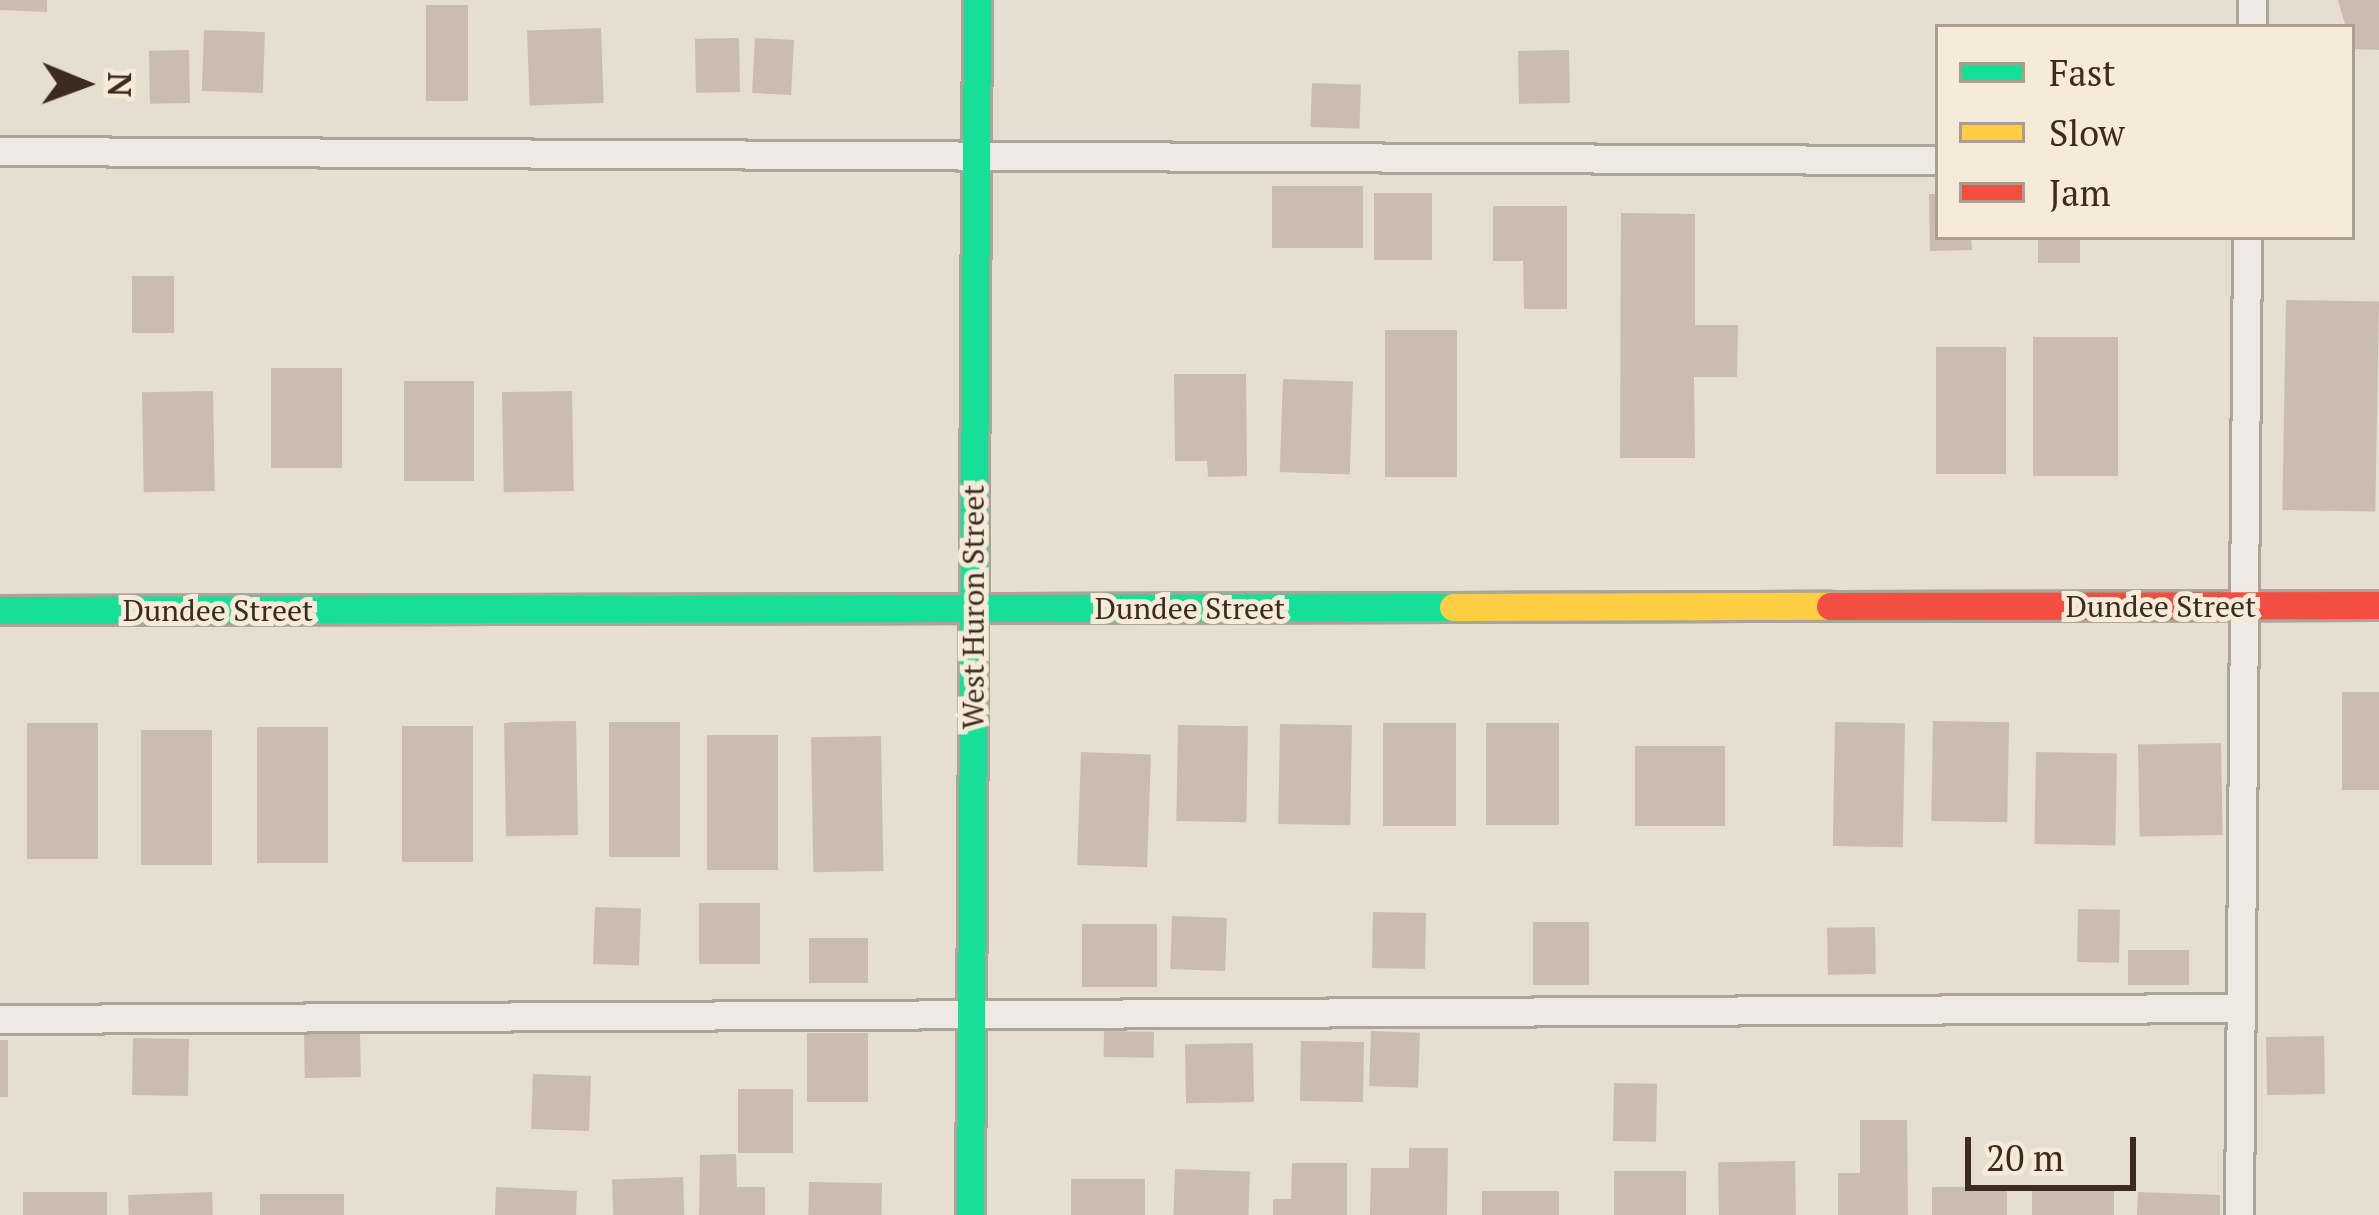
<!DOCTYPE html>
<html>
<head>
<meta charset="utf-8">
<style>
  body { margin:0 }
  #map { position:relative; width:2379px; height:1215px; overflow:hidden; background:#e6ded1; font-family:"PT Serif",serif }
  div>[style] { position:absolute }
  .building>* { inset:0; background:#cabcb1; transform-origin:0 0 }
  .roads { filter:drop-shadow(3px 0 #aca399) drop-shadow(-3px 0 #aca399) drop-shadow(0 3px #aca399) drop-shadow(0 -3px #aca399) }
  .lane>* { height:27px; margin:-13.5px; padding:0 13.5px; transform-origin:13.5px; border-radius:13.5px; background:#eee9e2 }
  .fast>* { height:27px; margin:-13.5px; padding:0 13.5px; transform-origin:13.5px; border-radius:13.5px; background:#16e098 }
  .slow>* { height:27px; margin:-13.5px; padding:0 13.5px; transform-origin:13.5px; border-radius:13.5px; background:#ffcf43 }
  .jam>* { height:27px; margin:-13.5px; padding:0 13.5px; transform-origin:13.5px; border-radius:13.5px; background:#f24e42 }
  span { translate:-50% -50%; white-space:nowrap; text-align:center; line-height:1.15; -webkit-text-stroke:10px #f6ead8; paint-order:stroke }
  .street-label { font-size:30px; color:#3b2b20 }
  .legend { position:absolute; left:1935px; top:24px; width:420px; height:216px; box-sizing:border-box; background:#f6ead8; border:3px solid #ab9e8e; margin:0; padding:15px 21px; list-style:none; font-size:36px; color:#3b2b20 }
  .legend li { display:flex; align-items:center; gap:24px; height:60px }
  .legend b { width:60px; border:3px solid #ab9e8e }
  .north { position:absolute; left:24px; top:24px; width:120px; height:120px; -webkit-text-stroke:9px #f6ead8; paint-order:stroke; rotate:91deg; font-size:33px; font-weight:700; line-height:48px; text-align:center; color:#3b2b20 }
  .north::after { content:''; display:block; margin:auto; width:42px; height:54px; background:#3b2b20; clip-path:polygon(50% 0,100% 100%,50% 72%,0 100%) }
  .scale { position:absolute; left:1965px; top:1137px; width:171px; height:54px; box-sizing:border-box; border:6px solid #3b2b20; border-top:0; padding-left:15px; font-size:36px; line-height:42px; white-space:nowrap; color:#3b2b20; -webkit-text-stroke:9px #f6ead8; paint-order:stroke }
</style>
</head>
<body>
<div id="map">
  <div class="building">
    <div style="clip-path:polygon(0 0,47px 0,47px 12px,0 10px)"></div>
    <div style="clip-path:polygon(2338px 0,2379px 0,2379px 50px,2352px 49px)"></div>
    <div style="left:426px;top:5px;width:42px;height:96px"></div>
    <div style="left:601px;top:28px;width:75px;height:74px;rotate:88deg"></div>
    <div style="left:204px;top:30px;width:61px;height:61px;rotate:2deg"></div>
    <div style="left:739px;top:38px;width:54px;height:44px;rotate:89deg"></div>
    <div style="left:755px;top:38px;width:39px;height:55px;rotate:3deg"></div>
    <div style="left:189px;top:50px;width:53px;height:40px;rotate:89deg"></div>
    <div style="left:1569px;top:50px;width:53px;height:51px;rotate:89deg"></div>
    <div style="left:1312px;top:83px;width:49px;height:44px;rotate:2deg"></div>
    <div style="left:1272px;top:186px;width:91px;height:62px"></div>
    <div style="left:1374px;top:193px;width:58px;height:67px"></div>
    <div style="clip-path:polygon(1929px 194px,1938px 194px,1938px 237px,1971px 237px,1972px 250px,1930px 251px)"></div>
    <div style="clip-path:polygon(1493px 206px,1567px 206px,1567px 309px,1524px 309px,1523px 261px,1493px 261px)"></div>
    <div style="clip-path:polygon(1621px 213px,1695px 214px,1695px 325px,1738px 325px,1737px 377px,1694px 377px,1695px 458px,1620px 458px)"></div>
    <div style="left:2038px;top:237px;width:42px;height:26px"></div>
    <div style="left:174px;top:276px;width:57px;height:42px;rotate:90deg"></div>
    <div style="left:2286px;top:300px;width:93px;height:210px;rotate:1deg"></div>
    <div style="left:1457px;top:330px;width:147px;height:72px;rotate:90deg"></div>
    <div style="left:2033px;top:337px;width:85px;height:139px"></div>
    <div style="left:1936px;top:347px;width:70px;height:127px"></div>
    <div style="left:271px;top:368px;width:71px;height:100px"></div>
    <div style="clip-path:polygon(1174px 374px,1246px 374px,1247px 476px,1208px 477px,1207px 461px,1175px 461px)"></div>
    <div style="left:1283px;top:379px;width:70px;height:93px;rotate:2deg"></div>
    <div style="left:404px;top:381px;width:70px;height:100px"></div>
    <div style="left:213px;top:391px;width:100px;height:71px;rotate:89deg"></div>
    <div style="left:572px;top:391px;width:100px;height:70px;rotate:89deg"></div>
    <div style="left:2342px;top:692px;width:37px;height:98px"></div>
    <div style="left:576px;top:721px;width:114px;height:72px;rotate:89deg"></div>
    <div style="left:1933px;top:721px;width:76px;height:100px;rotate:1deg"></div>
    <div style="left:609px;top:722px;width:71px;height:135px"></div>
    <div style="left:1835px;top:722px;width:70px;height:124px;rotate:1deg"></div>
    <div style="left:27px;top:723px;width:71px;height:136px"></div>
    <div style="left:1383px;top:723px;width:73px;height:103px"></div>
    <div style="left:1486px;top:723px;width:73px;height:102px"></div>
    <div style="left:1280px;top:724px;width:72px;height:100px;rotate:1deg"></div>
    <div style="left:1178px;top:725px;width:70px;height:96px;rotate:1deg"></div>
    <div style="left:402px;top:726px;width:71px;height:136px"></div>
    <div style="left:257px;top:727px;width:71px;height:136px"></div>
    <div style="left:141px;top:730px;width:71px;height:135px"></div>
    <div style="left:778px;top:735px;width:135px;height:71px;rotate:90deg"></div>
    <div style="left:881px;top:736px;width:135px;height:70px;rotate:89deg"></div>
    <div style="left:2221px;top:743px;width:92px;height:83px;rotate:89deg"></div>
    <div style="left:1635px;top:746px;width:90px;height:80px"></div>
    <div style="left:1081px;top:752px;width:70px;height:113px;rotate:2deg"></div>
    <div style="left:2036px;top:752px;width:81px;height:92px;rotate:1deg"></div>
    <div style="left:699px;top:903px;width:61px;height:61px"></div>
    <div style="left:595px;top:907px;width:46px;height:57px;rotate:2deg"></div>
    <div style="left:2078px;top:909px;width:42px;height:53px;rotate:1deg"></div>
    <div style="left:1373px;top:912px;width:53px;height:56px;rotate:1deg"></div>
    <div style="left:1172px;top:916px;width:55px;height:53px;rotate:2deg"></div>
    <div style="left:1533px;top:922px;width:56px;height:63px"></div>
    <div style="left:1082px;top:924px;width:75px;height:63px"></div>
    <div style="left:1875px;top:927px;width:47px;height:48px;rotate:89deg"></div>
    <div style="left:809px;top:938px;width:59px;height:45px"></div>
    <div style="left:2128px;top:950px;width:61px;height:35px"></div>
    <div style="left:360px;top:1030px;width:47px;height:56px;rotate:89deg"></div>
    <div style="left:1104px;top:1031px;width:50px;height:26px;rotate:1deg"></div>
    <div style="left:1371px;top:1031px;width:49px;height:55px;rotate:2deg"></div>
    <div style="left:868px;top:1033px;width:69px;height:61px;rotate:90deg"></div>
    <div style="left:2324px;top:1036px;width:58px;height:58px;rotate:89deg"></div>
    <div style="left:133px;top:1038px;width:56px;height:57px;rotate:1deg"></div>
    <div style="left:0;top:1040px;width:8px;height:57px"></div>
    <div style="left:1301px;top:1041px;width:63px;height:60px;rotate:1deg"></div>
    <div style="left:1253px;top:1043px;width:59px;height:68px;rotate:89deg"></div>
    <div style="left:533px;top:1074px;width:58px;height:55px;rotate:2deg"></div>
    <div style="left:1614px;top:1083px;width:43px;height:58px;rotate:1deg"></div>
    <div style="left:738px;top:1089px;width:55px;height:64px"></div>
    <div style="clip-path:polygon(1860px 1120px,1907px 1120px,1908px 1215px,1838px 1215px,1838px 1173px,1860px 1173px)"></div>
    <div style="clip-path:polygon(1409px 1148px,1448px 1148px,1447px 1215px,1370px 1215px,1371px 1168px,1409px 1168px)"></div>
    <div style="clip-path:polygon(736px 1154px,737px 1187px,765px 1187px,765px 1215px,699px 1215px,700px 1155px)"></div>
    <div style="left:1795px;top:1161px;width:54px;height:77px;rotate:89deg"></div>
    <div style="clip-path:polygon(1292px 1163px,1347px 1163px,1347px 1215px,1273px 1215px,1273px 1199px,1291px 1199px)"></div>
    <div style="left:1175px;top:1169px;width:75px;height:46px;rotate:2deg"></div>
    <div style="left:1614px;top:1171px;width:72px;height:44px"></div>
    <div style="left:683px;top:1177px;width:38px;height:71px;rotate:88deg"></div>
    <div style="left:1145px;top:1179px;width:36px;height:74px;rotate:90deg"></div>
    <div style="left:809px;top:1182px;width:73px;height:33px;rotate:1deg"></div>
    <div style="left:2114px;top:1186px;width:29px;height:82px;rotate:90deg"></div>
    <div style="clip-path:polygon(496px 1187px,577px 1191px,576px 1215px,495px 1215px)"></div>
    <div style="left:1932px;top:1187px;width:75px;height:28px"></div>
    <div style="left:1559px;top:1191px;width:24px;height:77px;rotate:90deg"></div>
    <div style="left:107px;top:1192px;width:23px;height:84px;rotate:90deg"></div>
    <div style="left:212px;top:1192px;width:23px;height:84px;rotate:88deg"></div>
    <div style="clip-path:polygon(2138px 1192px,2220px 1195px,2220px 1215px,2137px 1215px)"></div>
    <div style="left:260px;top:1194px;width:84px;height:21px"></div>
  </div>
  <div class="roads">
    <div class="lane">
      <div style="left:2252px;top:27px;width:27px;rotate:-90deg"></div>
      <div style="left:0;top:151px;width:1938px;rotate:0.27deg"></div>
      <div style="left:0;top:1019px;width:2239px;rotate:-0.28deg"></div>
      <div style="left:2239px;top:1215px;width:978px;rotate:-89.53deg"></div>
    </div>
    <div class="fast">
      <div style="left:0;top:610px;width:1453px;rotate:-0.12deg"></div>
      <div style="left:970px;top:1215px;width:1215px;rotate:-89.67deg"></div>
    </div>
    <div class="slow">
      <div style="left:1453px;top:607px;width:377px;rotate:-0.2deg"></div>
    </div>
    <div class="jam">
      <div style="left:1830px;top:606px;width:549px;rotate:-0.1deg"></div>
    </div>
  </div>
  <div class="street-label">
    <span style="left:2161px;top:606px">Dundee Street</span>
    <span style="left:973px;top:607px;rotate:-90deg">West Huron Street</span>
    <span style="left:1190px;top:608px">Dundee Street</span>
    <span style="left:218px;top:610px">Dundee Street</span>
  </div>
  <ul class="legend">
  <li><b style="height:15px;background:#16e098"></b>Fast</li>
  <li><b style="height:15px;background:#ffcf43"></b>Slow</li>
  <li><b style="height:15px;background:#f24e42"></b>Jam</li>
  </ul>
  <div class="north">N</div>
  <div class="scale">20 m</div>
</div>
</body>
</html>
